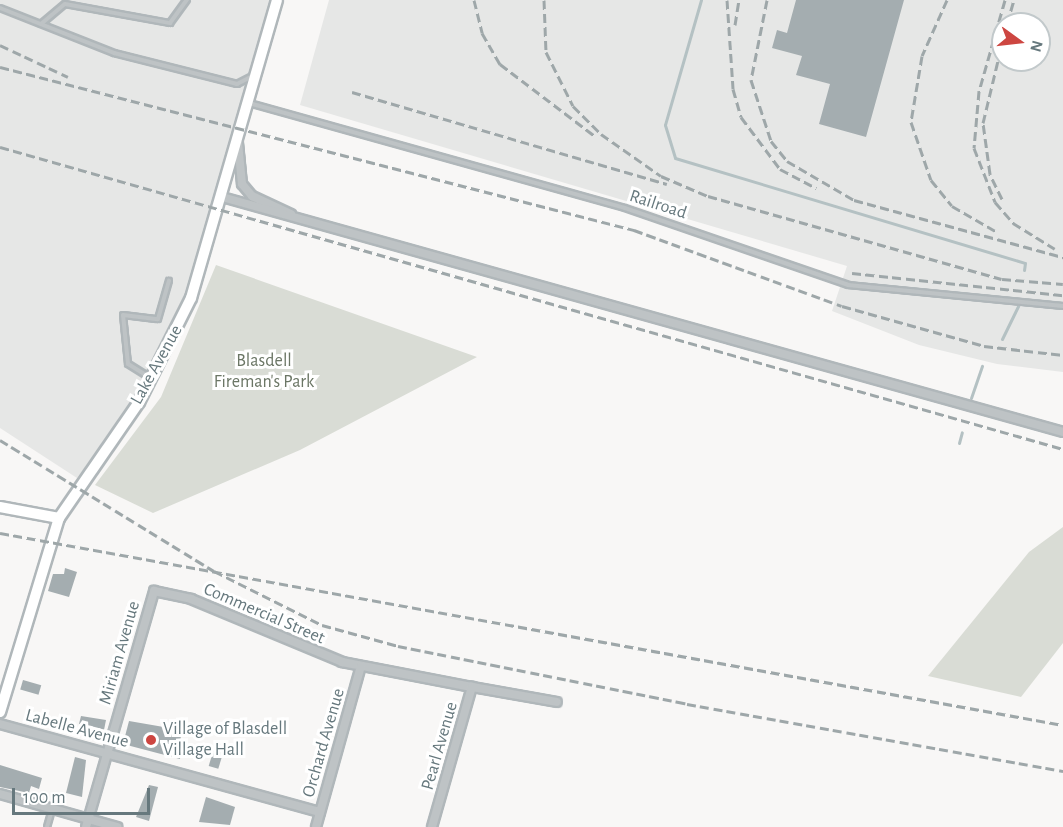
<!DOCTYPE html>
<html>
<head>
<meta charset="utf-8">
<style>
  body { margin:0 }
  #map { position:relative; width:1063px; height:827px; overflow:hidden; background:#f8f7f6; font-family:"Alegreya Sans",sans-serif }
  div>[style] { position:absolute }
  .built>* { inset:0; background:#e6e7e6 }
  .green>* { inset:0; background:#d9dcd5 }
  .stream>* { height:3px; margin:-1.5px; padding:0 1.5px; transform-origin:1.5px; border-radius:1.5px; background:#b4c1c3 }
  .building>* { inset:0; background:#a4adb0; transform-origin:0 0 }
  .roads { filter:drop-shadow(2px 0 #b0b7ba) drop-shadow(-2px 0 #b0b7ba) drop-shadow(0 2px #b0b7ba) drop-shadow(0 -2px #b0b7ba) }
  .lane>* { height:4px; margin:-2px; padding:0 2px; transform-origin:2px; border-radius:2px; background:#bec3c5 }
  .street>* { height:8px; margin:-4px; padding:0 4px; transform-origin:4px; border-radius:4px; background:#bec3c5 }
  .secondary>* { height:10px; margin:-5px; padding:0 5px; transform-origin:5px; border-radius:5px; background:#fff }
  .rail>* { height:3px; margin-top:-1.5px; transform-origin:0; background:repeating-linear-gradient(90deg,#9ea7a9 0 9px,transparent 0 13.5px) }
  .dots>* { width:16px; height:16px; translate:-50% -50%; box-sizing:border-box; border:3px solid #fff; border-radius:50% }
  span { translate:-50% -50%; white-space:nowrap; text-align:center; line-height:1.15; -webkit-text-stroke:6px #fff; paint-order:stroke }
  .street-label { font-size:18px; color:#66787d }
  .park-label { font-size:18px; color:#6b7665 }
  .poi-label { font-size:18px; color:#66787d }
  .left { translate:0 -50%; text-align:left }
  .north { position:absolute; left:991px; top:12px; width:60px; height:60px; box-sizing:border-box; background:#fff; border:2px solid #c2c9cb; border-radius:50%; rotate:105deg; font-size:16px; font-weight:700; line-height:24px; text-align:center; color:#66787d }
  .north::after { content:''; display:block; margin:auto; width:21px; height:27px; background:#cd4641; clip-path:polygon(50% 0,100% 100%,50% 72%,0 100%) }
  .scale { position:absolute; left:12px; top:788px; width:138px; height:27px; box-sizing:border-box; border:3px solid #66787d; border-top:0; padding-left:8px; font-size:18px; line-height:21px; white-space:nowrap; color:#66787d; -webkit-text-stroke:4px #fff; paint-order:stroke }
</style>
</head>
<body>
<div id="map">
  <div class="built">
    <div style="clip-path:polygon(0 0,275px 0,180px 317px,131px 408px,77px 478px,0 428px)"></div>
    <div style="clip-path:polygon(evenodd,329px 0,1063px 0,1063px 372px,997px 364px,919px 345px,832px 311px,847px 266px,300px 105px,329px 0,1003px 24px,1039px 24px,1039px 60px,1003px 60px,1003px 24px)"></div>
  </div>
  <div class="green">
    <div style="clip-path:polygon(216px 265px,477px 357px,300px 450px,153px 513px,95px 485px,161px 397px)"></div>
    <div style="clip-path:polygon(1063px 527px,1063px 643px,1021px 697px,928px 676px,1029px 552px)"></div>
  </div>
  <div class="stream">
    <div style="left:701px;top:0;width:130px;rotate:106.1deg"></div>
    <div style="left:665px;top:125px;width:34px;rotate:73deg"></div>
    <div style="left:675px;top:158px;width:365px;rotate:16.7deg"></div>
    <div style="left:1025px;top:263px;width:7px;rotate:98deg"></div>
    <div style="left:1002px;top:339px;width:37px;rotate:-64deg"></div>
    <div style="left:971px;top:398px;width:34px;rotate:-71deg"></div>
    <div style="left:959px;top:443px;width:11px;rotate:-75deg"></div>
  </div>
  <div class="building">
    <div style="clip-path:polygon(796px 0,904px 0,866px 137px,819px 124px,830px 84px,796px 75px,802px 56px,772px 48px,777px 30px,787px 33px)"></div>
    <div style="clip-path:polygon(65px 568px,77px 572px,69px 597px,48px 591px,53px 574px,64px 574px)"></div>
    <div style="left:23px;top:680px;width:19px;height:10px;rotate:16deg"></div>
    <div style="clip-path:polygon(81px 716px,106px 720px,104px 730px,79px 724px)"></div>
    <div style="clip-path:polygon(129px 721px,181px 730px,180px 759px,123px 744px)"></div>
    <div style="left:216px;top:742px;width:10px;height:25px;rotate:17deg"></div>
    <div style="clip-path:polygon(75px 757px,86px 760px,82px 797px,66px 793px)"></div>
    <div style="clip-path:polygon(0 765px,42px 778px,39px 789px,31px 786px,29px 793px,0 787px)"></div>
    <div style="clip-path:polygon(149px 785px,158px 787px,149px 821px,136px 817px)"></div>
    <div style="clip-path:polygon(206px 797px,235px 807px,230px 825px,199px 822px)"></div>
  </div>
  <div class="roads">
    <div class="lane">
      <div style="left:0;top:8px;width:123px;rotate:21.5deg"></div>
      <div style="left:114px;top:53px;width:127px;rotate:14.1deg"></div>
      <div style="left:237px;top:84px;width:18px;rotate:-27deg"></div>
      <div style="left:41px;top:24px;width:31px;rotate:-40deg"></div>
      <div style="left:65px;top:4px;width:107px;rotate:10.3deg"></div>
      <div style="left:170px;top:23px;width:29px;rotate:-54deg"></div>
      <div style="left:249px;top:103px;width:390px;rotate:15.6deg"></div>
      <div style="left:625px;top:208px;width:236px;rotate:19deg"></div>
      <div style="left:848px;top:285px;width:216px;rotate:5.6deg"></div>
      <div style="left:149px;top:377px;width:25px;rotate:-148deg"></div>
      <div style="left:128px;top:364px;width:49px;rotate:-95.8deg"></div>
      <div style="left:123px;top:315px;width:35px;rotate:7deg"></div>
      <div style="left:158px;top:319px;width:40px;rotate:-74deg"></div>
      <div style="left:47px;top:827px;width:19px;rotate:-74deg"></div>
    </div>
    <div class="street">
      <div style="left:238px;top:143px;width:41px;rotate:84.4deg"></div>
      <div style="left:242px;top:184px;width:16px;rotate:50deg"></div>
      <div style="left:252px;top:196px;width:43px;rotate:24.8deg"></div>
      <div style="left:222px;top:197px;width:873px;rotate:15.61deg"></div>
      <div style="left:0;top:724px;width:332px;rotate:15.4deg"></div>
      <div style="left:0;top:794px;width:122px;rotate:15.8deg"></div>
      <div style="left:86px;top:827px;width:246px;rotate:-73.9deg"></div>
      <div style="left:154px;top:591px;width:38px;rotate:12deg"></div>
      <div style="left:191px;top:599px;width:164px;rotate:22.6deg"></div>
      <div style="left:342px;top:662px;width:132px;rotate:10.9deg"></div>
      <div style="left:316px;top:827px;width:167px;rotate:-74.4deg"></div>
      <div style="left:432px;top:827px;width:146px;rotate:-74.1deg"></div>
      <div style="left:472px;top:687px;width:86px;rotate:10deg"></div>
    </div>
    <div class="secondary">
      <div style="left:0;top:507px;width:60px;rotate:10.6deg"></div>
      <div style="left:0;top:712px;width:203px;rotate:-73.1deg"></div>
      <div style="left:59px;top:518px;width:141px;rotate:-55.4deg"></div>
      <div style="left:139px;top:402px;width:116px;rotate:-63.4deg"></div>
      <div style="left:191px;top:298px;width:310px;rotate:-73.9deg"></div>
    </div>
  </div>
  <div class="rail">
    <div style="left:474px;top:0;width:34px;rotate:76deg"></div>
    <div style="left:482px;top:33px;width:36px;rotate:60deg"></div>
    <div style="left:500px;top:64px;width:119px;rotate:37.2deg"></div>
    <div style="left:544px;top:0;width:52px;rotate:87.8deg"></div>
    <div style="left:546px;top:52px;width:60px;rotate:63.4deg"></div>
    <div style="left:573px;top:106px;width:40px;rotate:45deg"></div>
    <div style="left:601px;top:134px;width:73px;rotate:35deg"></div>
    <div style="left:661px;top:176px;width:51px;rotate:23.1deg"></div>
    <div style="left:708px;top:196px;width:305px;rotate:15.8deg"></div>
    <div style="left:1002px;top:279px;width:61px;rotate:4.7deg"></div>
    <div style="left:727px;top:0;width:89px;rotate:86.1deg"></div>
    <div style="left:733px;top:89px;width:29px;rotate:74deg"></div>
    <div style="left:741px;top:117px;width:65px;rotate:53.1deg"></div>
    <div style="left:780px;top:169px;width:41px;rotate:27.8deg"></div>
    <div style="left:767px;top:0;width:82px;rotate:101.3deg"></div>
    <div style="left:751px;top:80px;width:64px;rotate:71.8deg"></div>
    <div style="left:771px;top:141px;width:26px;rotate:51deg"></div>
    <div style="left:787px;top:161px;width:78px;rotate:30.2deg"></div>
    <div style="left:854px;top:200px;width:217px;rotate:15.3deg"></div>
    <div style="left:947px;top:0;width:61px;rotate:114.1deg"></div>
    <div style="left:922px;top:56px;width:67px;rotate:99.5deg"></div>
    <div style="left:911px;top:122px;width:61px;rotate:71deg"></div>
    <div style="left:931px;top:180px;width:33px;rotate:51deg"></div>
    <div style="left:952px;top:206px;width:52px;rotate:30deg"></div>
    <div style="left:1005px;top:0;width:95px;rotate:105.9deg"></div>
    <div style="left:979px;top:91px;width:57px;rotate:95deg"></div>
    <div style="left:974px;top:148px;width:58px;rotate:68.7deg"></div>
    <div style="left:995px;top:202px;width:28px;rotate:49deg"></div>
    <div style="left:1013px;top:223px;width:49px;rotate:31.8deg"></div>
    <div style="left:1007px;top:24px;width:25px;rotate:-74deg"></div>
    <div style="left:735px;top:25px;width:25px;rotate:-81deg"></div>
    <div style="left:0;top:45px;width:75px;rotate:25.2deg"></div>
    <div style="left:0;top:67px;width:655px;rotate:14.42deg"></div>
    <div style="left:634px;top:230px;width:221px;rotate:20.1deg"></div>
    <div style="left:842px;top:306px;width:148px;rotate:15.7deg"></div>
    <div style="left:984px;top:346px;width:80px;rotate:6.5deg"></div>
    <div style="left:352px;top:92px;width:328px;rotate:16.3deg"></div>
    <div style="left:0;top:147px;width:1105px;rotate:15.86deg"></div>
    <div style="left:1002px;top:199px;width:28px;rotate:-116deg"></div>
    <div style="left:990px;top:174px;width:51px;rotate:-97.8deg"></div>
    <div style="left:983px;top:123px;width:85px;rotate:-76.5deg"></div>
    <div style="left:852px;top:273px;width:212px;rotate:6deg"></div>
    <div style="left:0;top:440px;width:251px;rotate:31.5deg"></div>
    <div style="left:214px;top:571px;width:121px;rotate:26.6deg"></div>
    <div style="left:322px;top:625px;width:79px;rotate:15.4deg"></div>
    <div style="left:398px;top:646px;width:295px;rotate:11.3deg"></div>
    <div style="left:687px;top:704px;width:382px;rotate:10.1deg"></div>
    <div style="left:0;top:533px;width:1080px;rotate:10.24deg"></div>
  </div>
  <div class="dots">
    <div style="left:151px;top:740px;background:#cd4641"></div>
  </div>
  <div class="street-label">
    <span style="left:658px;top:205px;rotate:18deg">Railroad</span>
    <span style="left:157px;top:365px;rotate:-61deg">Lake Avenue</span>
    <span style="left:264px;top:614px;rotate:23deg">Commercial Street</span>
    <span style="left:120px;top:653px;rotate:-74deg">Miriam Avenue</span>
    <span style="left:77px;top:729px;rotate:15deg">Labelle Avenue</span>
    <span style="left:324px;top:743px;rotate:-74deg">Orchard Avenue</span>
    <span style="left:440px;top:746px;rotate:-74deg">Pearl Avenue</span>
  </div>
  <div class="park-label">
    <span style="left:264px;top:372px">Blasdell<br>Fireman's Park</span>
  </div>
  <div class="poi-label">
    <span class="left" style="left:163px;top:740px">Village of Blasdell<br>Village Hall</span>
  </div>
  <div class="north">N</div>
  <div class="scale">100 m</div>
</div>
</body>
</html>
